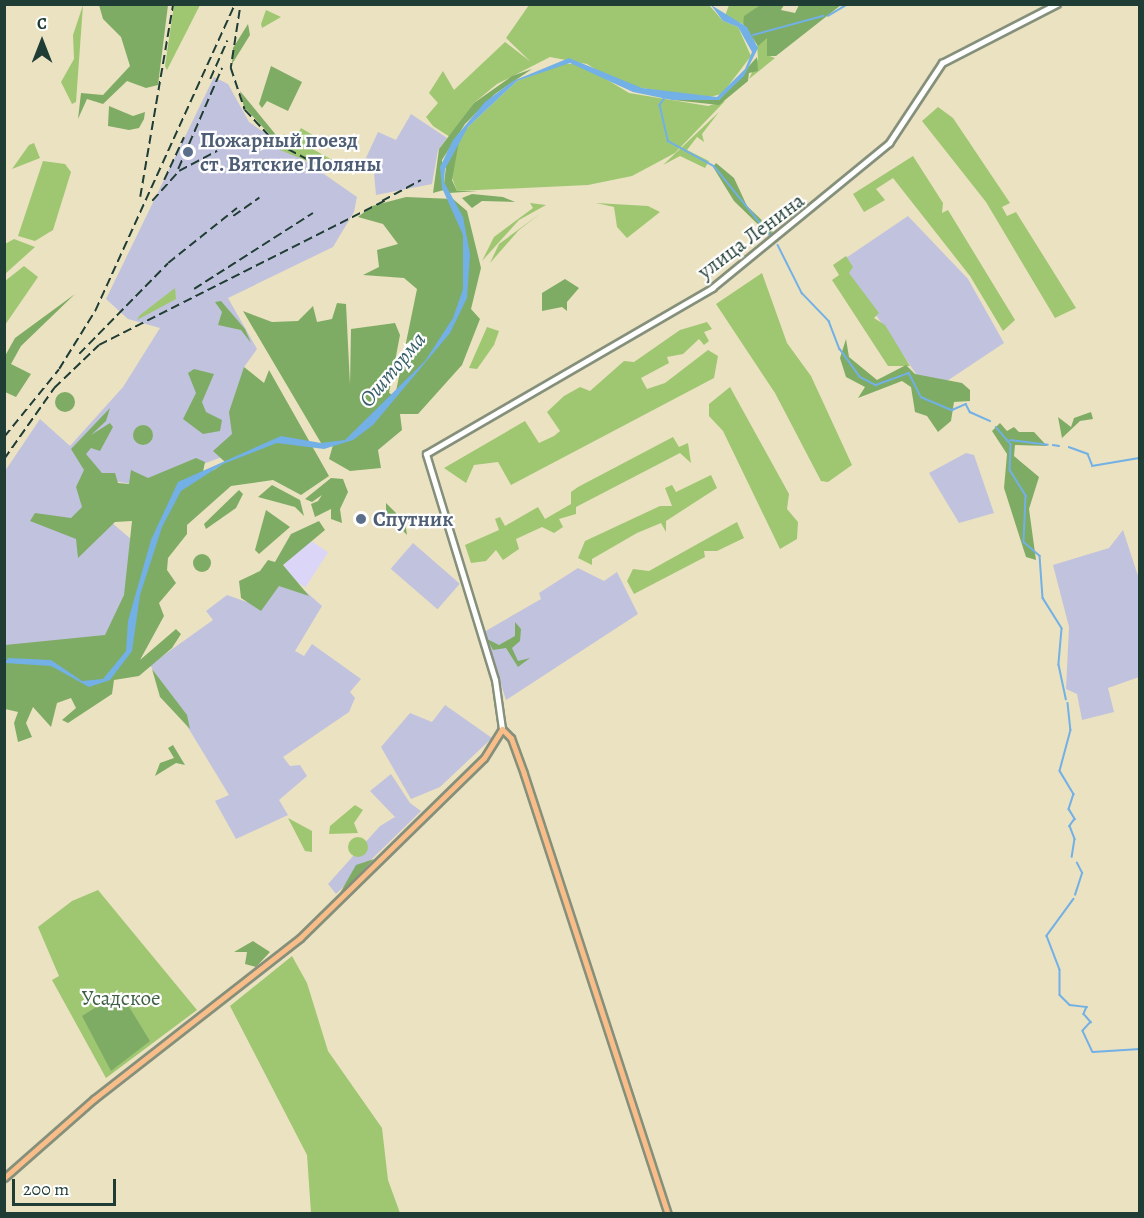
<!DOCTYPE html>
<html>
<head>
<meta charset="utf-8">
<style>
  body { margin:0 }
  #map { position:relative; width:1144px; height:1218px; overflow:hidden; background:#ebe2c2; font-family:Alegreya,serif }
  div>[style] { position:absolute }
  .built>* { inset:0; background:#dbd6f7; transform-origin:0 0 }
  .industrial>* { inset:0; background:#c1c2dd; transform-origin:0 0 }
  .green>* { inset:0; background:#9fc772 }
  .round { border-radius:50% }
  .forest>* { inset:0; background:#7fac64 }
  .water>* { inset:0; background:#72b0e5 }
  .stream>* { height:1.5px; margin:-0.75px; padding:0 0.75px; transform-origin:0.75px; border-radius:0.75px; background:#72b0e5 }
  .roads { filter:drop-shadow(2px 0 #85907b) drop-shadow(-2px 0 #85907b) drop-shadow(0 2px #85907b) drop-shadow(0 -2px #85907b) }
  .minor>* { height:4.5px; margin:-2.25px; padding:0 2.25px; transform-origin:2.25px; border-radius:2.25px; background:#fff }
  .major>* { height:5px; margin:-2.5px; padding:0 2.5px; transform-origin:2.5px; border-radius:2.5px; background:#f9bd89 }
  .rail>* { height:1.5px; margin-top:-0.75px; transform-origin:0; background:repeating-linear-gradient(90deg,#1f3d34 0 9px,transparent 0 13.5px) }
  .dots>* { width:16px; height:16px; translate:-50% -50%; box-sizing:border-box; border:3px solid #fff; border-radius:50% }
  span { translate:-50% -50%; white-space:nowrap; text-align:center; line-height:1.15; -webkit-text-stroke:4.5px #fff; paint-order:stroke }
  .service-label { font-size:21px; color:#4e5e75; font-weight:700 }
  .left { translate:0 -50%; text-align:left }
  .street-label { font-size:21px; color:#1f3d34 }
  .park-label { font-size:21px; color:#3f6044 }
  .water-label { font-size:22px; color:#386069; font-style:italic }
  .frame { position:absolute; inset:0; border:6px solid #1f3d34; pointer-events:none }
  .north { position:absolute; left:12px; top:12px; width:60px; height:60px; -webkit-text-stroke:4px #fff; paint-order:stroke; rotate:0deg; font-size:16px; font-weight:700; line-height:24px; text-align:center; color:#1f3d34 }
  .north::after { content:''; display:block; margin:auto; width:21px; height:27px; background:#1f3d34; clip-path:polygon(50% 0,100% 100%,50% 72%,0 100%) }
  .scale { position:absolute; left:12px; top:1179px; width:104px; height:27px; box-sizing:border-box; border:3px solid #1f3d34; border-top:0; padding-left:8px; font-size:18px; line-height:21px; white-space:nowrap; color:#1f3d34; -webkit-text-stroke:4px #fff; paint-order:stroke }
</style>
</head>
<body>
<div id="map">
  <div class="built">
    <div style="left:303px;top:536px;width:30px;height:42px;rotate:33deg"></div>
  </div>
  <div class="industrial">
    <div style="clip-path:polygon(214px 77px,228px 84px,249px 122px,357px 197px,354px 212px,333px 247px,228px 298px,257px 349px,244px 367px,242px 429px,227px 455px,145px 486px,100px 479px,97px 510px,132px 540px,128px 597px,106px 638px,5px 649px,5px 471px,40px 419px,70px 446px,123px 387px,160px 328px,128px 319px,106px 299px)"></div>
    <div style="clip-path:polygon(411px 114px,447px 138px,438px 150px,432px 184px,376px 195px,374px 173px,365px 160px,378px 132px,396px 140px)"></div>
    <div style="clip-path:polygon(908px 216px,968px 279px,1004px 343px,929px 393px,840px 262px)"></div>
    <div style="clip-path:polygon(966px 453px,974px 455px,994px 513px,959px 523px,929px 473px)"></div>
    <div style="clip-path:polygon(1123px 530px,1139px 579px,1139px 677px,1108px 688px,1114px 712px,1082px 720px,1077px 694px,1066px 689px,1069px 627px,1053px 565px,1109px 548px)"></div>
    <div style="left:413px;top:543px;width:62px;height:34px;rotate:41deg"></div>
    <div style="clip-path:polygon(578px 568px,604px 581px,617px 572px,638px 614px,506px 700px,484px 632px,541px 599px,539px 593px)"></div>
    <div style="clip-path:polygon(287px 575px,322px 606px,295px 651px,304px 656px,312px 644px,361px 679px,350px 692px,355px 698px,349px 712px,283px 757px,290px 766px,300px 765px,307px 776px,279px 800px,288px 815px,236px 839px,215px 801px,229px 795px,150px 665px,213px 620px,206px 611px,227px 595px,247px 602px)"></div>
    <div style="clip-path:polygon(445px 705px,492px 738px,440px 787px,411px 799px,381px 747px,410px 713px,432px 722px)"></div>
    <div style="clip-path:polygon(391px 774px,410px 803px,421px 811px,336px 894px,328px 884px,380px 826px,395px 817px,370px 791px)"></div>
  </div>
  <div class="green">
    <div style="clip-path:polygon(83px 5px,76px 102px,72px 104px,61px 82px,74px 59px,73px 35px)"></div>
    <div style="clip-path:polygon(174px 5px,200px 5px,167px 70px,165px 66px)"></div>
    <div style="clip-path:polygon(529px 5px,709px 5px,723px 21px,738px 27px,751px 56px,722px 94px,705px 98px,642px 88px,614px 81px,587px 64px,550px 57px,497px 84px,474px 103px,450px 137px,433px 126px,426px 117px,438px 103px,429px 93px,443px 71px,454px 90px,505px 42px,531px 62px,506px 38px)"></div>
    <div style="clip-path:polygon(729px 5px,760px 5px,745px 16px,743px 24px,725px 16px)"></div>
    <div style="clip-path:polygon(266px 10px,281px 17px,262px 28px,261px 24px)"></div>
    <div style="clip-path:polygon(768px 36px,767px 55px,775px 58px,749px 79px,758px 59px,757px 44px)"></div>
    <div style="clip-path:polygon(563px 64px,581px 64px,629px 93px,708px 106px,725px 101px,675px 153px,632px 176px,588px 185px,457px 191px,451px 175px,460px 136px,468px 127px,517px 81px)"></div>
    <div style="clip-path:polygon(938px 107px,953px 118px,1010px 203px,1002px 207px,1007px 216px,1016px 212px,1076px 308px,1055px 318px,986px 202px,922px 121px)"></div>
    <div style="clip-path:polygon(719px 112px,702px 134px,704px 142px,697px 137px,687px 150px,709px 161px,705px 168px,680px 156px,663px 165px)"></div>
    <div style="clip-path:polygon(301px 128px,316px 137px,309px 147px,336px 162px,336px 173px,280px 150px,283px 134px,295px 139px)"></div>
    <div style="clip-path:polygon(34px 143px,40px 158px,12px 169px,29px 145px)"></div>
    <div style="clip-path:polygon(913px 156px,943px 203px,942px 213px,948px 210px,1015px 320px,1003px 331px,970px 276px,893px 178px,876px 189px,885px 200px,864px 212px,853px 194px)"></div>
    <div style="clip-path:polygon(43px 161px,65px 164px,71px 172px,53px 230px,35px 241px,18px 236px)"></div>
    <div style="clip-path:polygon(530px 203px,546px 205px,519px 220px,482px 261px,494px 237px,533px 208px)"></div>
    <div style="clip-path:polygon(596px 203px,648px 206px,660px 212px,627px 238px,617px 227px,614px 207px)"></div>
    <div style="clip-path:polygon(541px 213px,519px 230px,490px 263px,499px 244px)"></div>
    <div style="clip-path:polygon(14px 239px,35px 247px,5px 274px,5px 244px)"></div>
    <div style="clip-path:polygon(846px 256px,853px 267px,849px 273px,879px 313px,874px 318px,885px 325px,910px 366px,888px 366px,832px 280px,839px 275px,833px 265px)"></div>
    <div style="clip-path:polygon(24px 266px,38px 277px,5px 325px,5px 281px)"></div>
    <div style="clip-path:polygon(762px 273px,787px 343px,811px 376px,852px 465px,828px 482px,821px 481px,775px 393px,716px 304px)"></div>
    <div style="clip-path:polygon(175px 288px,176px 299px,137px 320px,140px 315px)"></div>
    <div style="clip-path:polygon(707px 322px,712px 329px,704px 332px,709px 341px,704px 345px,699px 339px,683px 354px,667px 357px,669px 363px,641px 378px,647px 389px,665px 383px,708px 350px,718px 356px,714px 378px,511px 485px,498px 462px,474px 465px,466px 483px,444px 468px,525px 421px,539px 443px,554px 436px,560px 431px,547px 412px,564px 396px,580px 387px,590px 391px,624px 361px,634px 362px,680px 330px)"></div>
    <div style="clip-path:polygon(487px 327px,499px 331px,494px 345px,477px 369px,469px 368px)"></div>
    <div style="clip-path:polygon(730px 387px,789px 494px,787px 509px,798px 522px,797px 539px,780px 549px,723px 431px,709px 416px,709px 404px)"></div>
    <div style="clip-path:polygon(673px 437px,679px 447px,688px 443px,691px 463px,680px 453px,576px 507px,576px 514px,559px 519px,563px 527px,554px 533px,542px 527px,516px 539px,519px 549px,503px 560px,496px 550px,486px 561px,471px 563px,465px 545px,499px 530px,495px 519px,500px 517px,505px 526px,538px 507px,545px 519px,571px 504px,571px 492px,578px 487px)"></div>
    <div style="clip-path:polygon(711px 475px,717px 488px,666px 521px,666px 532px,661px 523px,637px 533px,592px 559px,592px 565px,578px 558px,585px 541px,660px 506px,672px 506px,665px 488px,672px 485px,676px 492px)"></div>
    <div style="clip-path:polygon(737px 522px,744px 538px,717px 551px,704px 551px,705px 557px,634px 594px,627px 581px,633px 569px,649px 571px)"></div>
    <div style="clip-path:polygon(355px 805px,363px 810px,354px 823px,358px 833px,329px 834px,330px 826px)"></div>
    <div style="clip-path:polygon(288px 818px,312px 831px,312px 852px,305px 851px)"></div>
    <div class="round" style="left:348px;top:837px;width:20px;height:20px"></div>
    <div style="clip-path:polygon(98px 890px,197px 1010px,106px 1078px,52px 980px,59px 976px,38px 927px,72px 901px)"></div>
    <div style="clip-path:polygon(292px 956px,307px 983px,328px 1051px,382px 1128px,388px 1180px,400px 1213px,311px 1213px,307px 1155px,230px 1006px)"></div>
  </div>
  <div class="forest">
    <div style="clip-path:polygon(99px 5px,168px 5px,158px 85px,146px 88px,127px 81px,103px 104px,87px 99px,78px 119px,81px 93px,103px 95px,130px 66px,121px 37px,103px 19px)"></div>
    <div style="clip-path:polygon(760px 5px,784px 5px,781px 10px,795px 13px,799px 5px,841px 5px,776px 56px,767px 56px,767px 38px,758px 46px,743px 24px,744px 16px)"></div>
    <div style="clip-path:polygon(248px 24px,250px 35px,232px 64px,233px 48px)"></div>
    <div style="clip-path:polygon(757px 57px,758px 71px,749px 73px,748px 81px,719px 105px,673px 100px,719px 100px)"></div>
    <div style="clip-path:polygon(271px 66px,302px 82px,288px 111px,267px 101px,262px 108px,259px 104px)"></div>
    <div style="clip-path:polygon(532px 69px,495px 94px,465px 124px,442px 160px,444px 190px,433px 193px,439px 149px,474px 103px,512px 76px)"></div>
    <div style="clip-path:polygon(240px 91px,276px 135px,275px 140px,244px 107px)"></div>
    <div style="clip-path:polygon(109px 106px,133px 116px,145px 112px,144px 119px,139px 128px,129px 130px,108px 126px)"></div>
    <div style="clip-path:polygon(460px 136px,452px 180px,457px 191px,478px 191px,449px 193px,444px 184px,447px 158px)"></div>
    <div style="clip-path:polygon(716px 163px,734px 178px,747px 206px,773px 231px,771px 237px,734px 201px,713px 167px)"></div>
    <div style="clip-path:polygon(472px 194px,503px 197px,515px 202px,482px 201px,472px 208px,462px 198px)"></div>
    <div style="clip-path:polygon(406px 197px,453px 199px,467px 211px,481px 268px,471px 309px,480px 319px,462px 365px,418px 414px,400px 414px,402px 430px,378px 450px,381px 468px,350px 471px,329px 459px,333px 445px,321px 443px,243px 311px,272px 322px,298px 321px,313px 306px,317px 322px,332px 319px,337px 303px,346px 304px,350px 385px,351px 329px,395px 323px,400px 335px,389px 393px,395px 396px,417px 289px,404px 278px,363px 275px,379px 267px,377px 250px,398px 244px,383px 224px,358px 217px,372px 206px)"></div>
    <div style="clip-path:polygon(565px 279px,579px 288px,567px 302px,567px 311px,562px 307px,542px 311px,542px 293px)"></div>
    <div style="clip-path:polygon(75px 294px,21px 346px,11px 364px,31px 374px,16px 397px,5px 392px,5px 356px,15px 338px)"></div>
    <div style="clip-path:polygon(221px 301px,245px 329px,251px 343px,241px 330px,218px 325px,222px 312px,215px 302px)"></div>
    <div style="clip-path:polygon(846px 339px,849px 357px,877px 380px,906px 365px,915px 374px,962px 383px,970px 390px,970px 401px,954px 402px,951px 421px,938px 432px,927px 416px,915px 412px,911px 387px,902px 381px,858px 398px,865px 387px,846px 377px,840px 358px)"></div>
    <div style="clip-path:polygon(244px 367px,264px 383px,269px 370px,329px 476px,301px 495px,273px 480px,231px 486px,187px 525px,187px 534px,168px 558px,167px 570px,176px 583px,159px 603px,164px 616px,140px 660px,176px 629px,181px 634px,172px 648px,139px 676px,114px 680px,112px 694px,68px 723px,62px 720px,76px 708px,71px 698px,57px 703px,51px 727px,33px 707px,26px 723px,32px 737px,18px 742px,14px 723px,18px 712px,5px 709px,5px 645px,105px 635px,124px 595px,132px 521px,115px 522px,78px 558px,76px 539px,30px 521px,35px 513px,71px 518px,82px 507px,76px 487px,84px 470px,71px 449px,110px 408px,106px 421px,91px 435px,110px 423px,113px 427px,100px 451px,91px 448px,86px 454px,102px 473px,115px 473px,118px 483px,129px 484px,131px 470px,148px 478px,196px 458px,205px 462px,203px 472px,214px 470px,225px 462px,213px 451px,232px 434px,229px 412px)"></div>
    <div style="clip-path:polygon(194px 369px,214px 374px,202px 402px,206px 412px,222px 420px,220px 431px,203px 434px,183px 419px,196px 393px,188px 373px)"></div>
    <div class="round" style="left:55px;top:392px;width:20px;height:20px"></div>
    <div style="clip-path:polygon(1091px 412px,1093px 419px,1080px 421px,1062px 438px,1058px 417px,1071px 427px,1074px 418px)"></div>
    <div style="clip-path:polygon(1000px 423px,1007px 431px,1014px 427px,1019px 432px,1034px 432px,1047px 446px,1015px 445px,1014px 456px,1039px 477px,1029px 509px,1036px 560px,1026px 557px,1004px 488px,1007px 454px,992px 431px)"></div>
    <div class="round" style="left:133px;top:425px;width:20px;height:20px"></div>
    <div style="clip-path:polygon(331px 478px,343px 479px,348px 492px,340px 509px,342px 523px,331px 519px,331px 509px,315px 517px,311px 504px,318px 501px,322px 495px,312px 502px,305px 499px)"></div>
    <div style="clip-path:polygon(272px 485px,300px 500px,304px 516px,295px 507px,258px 497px)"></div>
    <div style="clip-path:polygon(239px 490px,243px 494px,236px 508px,206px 529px,204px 524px)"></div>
    <div style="clip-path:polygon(386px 503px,405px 522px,407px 535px,386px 513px)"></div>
    <div style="clip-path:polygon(266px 510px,290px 527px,259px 554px,255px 550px)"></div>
    <div style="clip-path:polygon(319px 521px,325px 530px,283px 565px,309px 596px,279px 586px,261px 611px,241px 598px,239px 581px,260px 571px,268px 560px,275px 562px,291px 534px)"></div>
    <div class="round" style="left:193px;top:554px;width:18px;height:18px"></div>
    <div style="clip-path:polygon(515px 622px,521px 629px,520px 641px,512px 648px,518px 661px,530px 658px,518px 667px,506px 648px,493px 650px,487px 639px,499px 645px,515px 636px)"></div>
    <div style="clip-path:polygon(152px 669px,187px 715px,190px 729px,160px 697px)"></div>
    <div style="clip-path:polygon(173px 745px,185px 765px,176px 763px,155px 776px,160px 763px,174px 758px,168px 748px)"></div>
    <div style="clip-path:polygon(374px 859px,342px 892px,340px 893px,356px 865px)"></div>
    <div style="clip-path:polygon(253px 941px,270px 952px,256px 967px,245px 964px,247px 952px,234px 952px)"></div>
    <div style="clip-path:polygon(120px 992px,150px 1041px,111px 1071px,82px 1016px)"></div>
  </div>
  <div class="water">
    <div style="clip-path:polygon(711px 5px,747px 27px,758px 48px,744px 76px,719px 100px,672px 100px,633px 92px,570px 63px,517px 81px,468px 127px,445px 169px,444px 182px,463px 217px,470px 254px,467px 298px,450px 333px,373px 425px,353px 440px,324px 449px,277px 443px,223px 464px,181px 491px,162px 527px,140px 595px,132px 651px,110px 680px,89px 687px,51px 666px,5px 663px,8px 658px,51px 660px,82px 681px,103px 679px,126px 651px,128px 621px,151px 540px,178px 482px,281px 436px,321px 443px,345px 440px,425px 361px,453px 318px,463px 289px,463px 235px,442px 188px,440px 167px,453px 140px,485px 102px,513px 81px,569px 58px,642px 88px,717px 97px,745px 69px,752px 52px,738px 27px,723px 21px)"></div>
  </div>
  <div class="stream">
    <div style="left:828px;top:16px;width:23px;rotate:-31deg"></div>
    <div style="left:753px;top:35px;width:73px;rotate:-15.2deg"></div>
    <div style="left:665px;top:98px;width:9px;rotate:126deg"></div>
    <div style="left:660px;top:105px;width:37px;rotate:77deg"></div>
    <div style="left:668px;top:141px;width:52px;rotate:28.5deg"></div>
    <div style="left:714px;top:166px;width:89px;rotate:50.9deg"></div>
    <div style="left:778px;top:245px;width:54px;rotate:63.4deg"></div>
    <div style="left:802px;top:293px;width:39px;rotate:46deg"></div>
    <div style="left:829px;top:321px;width:30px;rotate:69deg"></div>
    <div style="left:840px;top:349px;width:34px;rotate:54deg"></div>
    <div style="left:860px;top:377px;width:18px;rotate:27deg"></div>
    <div style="left:876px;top:385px;width:35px;rotate:-20deg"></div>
    <div style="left:909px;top:373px;width:27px;rotate:63deg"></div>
    <div style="left:921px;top:397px;width:34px;rotate:23deg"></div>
    <div style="left:952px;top:410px;width:15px;rotate:-23deg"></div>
    <div style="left:966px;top:404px;width:9px;rotate:63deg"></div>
    <div style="left:970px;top:412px;width:22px;rotate:24deg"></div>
    <div style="left:996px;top:427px;width:23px;rotate:49deg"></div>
    <div style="left:1011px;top:444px;width:26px;rotate:92deg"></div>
    <div style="left:1010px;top:470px;width:31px;rotate:58deg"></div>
    <div style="left:1026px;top:496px;width:46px;rotate:92.5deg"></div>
    <div style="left:1024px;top:542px;width:21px;rotate:41deg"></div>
    <div style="left:1040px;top:556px;width:42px;rotate:85.9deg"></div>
    <div style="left:1043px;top:598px;width:36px;rotate:58deg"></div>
    <div style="left:1062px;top:629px;width:36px;rotate:95deg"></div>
    <div style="left:1059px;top:665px;width:35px;rotate:78deg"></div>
    <div style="left:1010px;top:440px;width:38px;rotate:7deg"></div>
    <div style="left:1053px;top:445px;width:6px;rotate:9deg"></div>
    <div style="left:1069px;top:447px;width:20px;rotate:20deg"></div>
    <div style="left:1088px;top:454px;width:11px;rotate:68deg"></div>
    <div style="left:1092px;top:466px;width:49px;rotate:-9.5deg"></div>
    <div style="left:1068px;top:703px;width:27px;rotate:84deg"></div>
    <div style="left:1071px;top:730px;width:42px;rotate:105deg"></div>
    <div style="left:1060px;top:771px;width:27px;rotate:59deg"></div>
    <div style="left:1074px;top:794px;width:16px;rotate:108deg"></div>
    <div style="left:1069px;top:809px;width:12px;rotate:59deg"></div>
    <div style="left:1075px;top:819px;width:9px;rotate:126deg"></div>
    <div style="left:1070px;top:826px;width:14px;rotate:69deg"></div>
    <div style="left:1075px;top:839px;width:18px;rotate:99deg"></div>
    <div style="left:1075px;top:895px;width:23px;rotate:-72deg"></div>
    <div style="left:1082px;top:873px;width:11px;rotate:-117deg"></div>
    <div style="left:1074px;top:899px;width:46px;rotate:126.1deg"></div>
    <div style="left:1047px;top:936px;width:36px;rotate:69deg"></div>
    <div style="left:1060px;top:970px;width:25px;rotate:90deg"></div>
    <div style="left:1060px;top:995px;width:14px;rotate:45deg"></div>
    <div style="left:1070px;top:1005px;width:17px;rotate:7deg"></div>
    <div style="left:1087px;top:1007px;width:8px;rotate:113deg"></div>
    <div style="left:1084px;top:1014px;width:11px;rotate:49deg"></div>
    <div style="left:1091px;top:1022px;width:12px;rotate:132deg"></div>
    <div style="left:1083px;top:1031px;width:23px;rotate:65deg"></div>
    <div style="left:1093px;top:1052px;width:47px;rotate:-3.7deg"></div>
  </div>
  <div class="roads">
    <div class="minor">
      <div style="left:502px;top:729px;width:49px;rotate:-98.1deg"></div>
      <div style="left:495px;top:680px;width:236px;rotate:-107deg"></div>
      <div style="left:426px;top:454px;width:331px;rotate:-30.1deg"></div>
      <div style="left:712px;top:288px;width:229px;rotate:-39.3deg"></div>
      <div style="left:889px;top:143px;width:96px;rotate:-56.5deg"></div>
      <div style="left:942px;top:63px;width:129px;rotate:-27.2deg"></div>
    </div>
    <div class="major">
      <div style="left:4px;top:1178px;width:120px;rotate:-41.3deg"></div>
      <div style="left:94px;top:1099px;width:261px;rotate:-38deg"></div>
      <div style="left:300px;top:938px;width:257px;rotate:-44.4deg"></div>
      <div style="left:484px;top:758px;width:34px;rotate:-58deg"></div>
      <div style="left:502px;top:729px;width:13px;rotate:45deg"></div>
      <div style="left:511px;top:738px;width:38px;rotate:70deg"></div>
      <div style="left:524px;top:774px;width:463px;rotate:71.9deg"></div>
    </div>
  </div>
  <div class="rail">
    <div style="left:240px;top:10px;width:59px;rotate:98.8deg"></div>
    <div style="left:231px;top:68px;width:44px;rotate:71.6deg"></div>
    <div style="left:245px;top:110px;width:45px;rotate:46.8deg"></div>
    <div style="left:276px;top:143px;width:61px;rotate:27.4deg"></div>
    <div style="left:210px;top:79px;width:42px;rotate:-65.9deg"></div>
    <div style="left:178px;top:169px;width:110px;rotate:-66.5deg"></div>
    <div style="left:164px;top:180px;width:47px;rotate:-65.1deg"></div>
    <div style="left:140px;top:197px;width:196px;rotate:-80.3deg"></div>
    <div style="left:152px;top:201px;width:40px;rotate:-48deg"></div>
    <div style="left:179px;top:171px;width:43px;rotate:-27.8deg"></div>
    <div style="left:382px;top:201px;width:44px;rotate:-28.3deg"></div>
    <div style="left:233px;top:216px;width:32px;rotate:-35deg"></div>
    <div style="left:194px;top:289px;width:141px;rotate:-32.6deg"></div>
    <div style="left:79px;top:354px;width:127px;rotate:-45.6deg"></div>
    <div style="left:168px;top:263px;width:88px;rotate:-38.6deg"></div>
    <div style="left:4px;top:437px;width:87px;rotate:-51deg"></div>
    <div style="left:59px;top:369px;width:68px;rotate:-58.2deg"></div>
    <div style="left:95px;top:311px;width:337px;rotate:-65.5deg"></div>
    <div style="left:4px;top:459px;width:87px;rotate:-54.8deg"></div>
    <div style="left:54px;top:388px;width:62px;rotate:-43.7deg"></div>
    <div style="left:99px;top:345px;width:324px;rotate:-26.8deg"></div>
  </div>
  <div class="dots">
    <div style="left:188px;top:152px;background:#5c6f8a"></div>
    <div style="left:361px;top:519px;background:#5c6f8a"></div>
  </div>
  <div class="service-label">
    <span class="left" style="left:200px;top:152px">Пожарный поезд<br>ст. Вятские Поляны</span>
    <span class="left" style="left:373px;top:519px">Спутник</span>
  </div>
  <div class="street-label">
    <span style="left:751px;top:236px;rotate:-37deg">улица Ленина</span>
  </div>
  <div class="park-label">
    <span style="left:121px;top:998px">Усадское</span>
  </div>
  <div class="water-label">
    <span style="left:393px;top:370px;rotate:-50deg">Ошторма</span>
  </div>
  <div class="frame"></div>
  <div class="north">С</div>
  <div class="scale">200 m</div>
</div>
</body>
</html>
